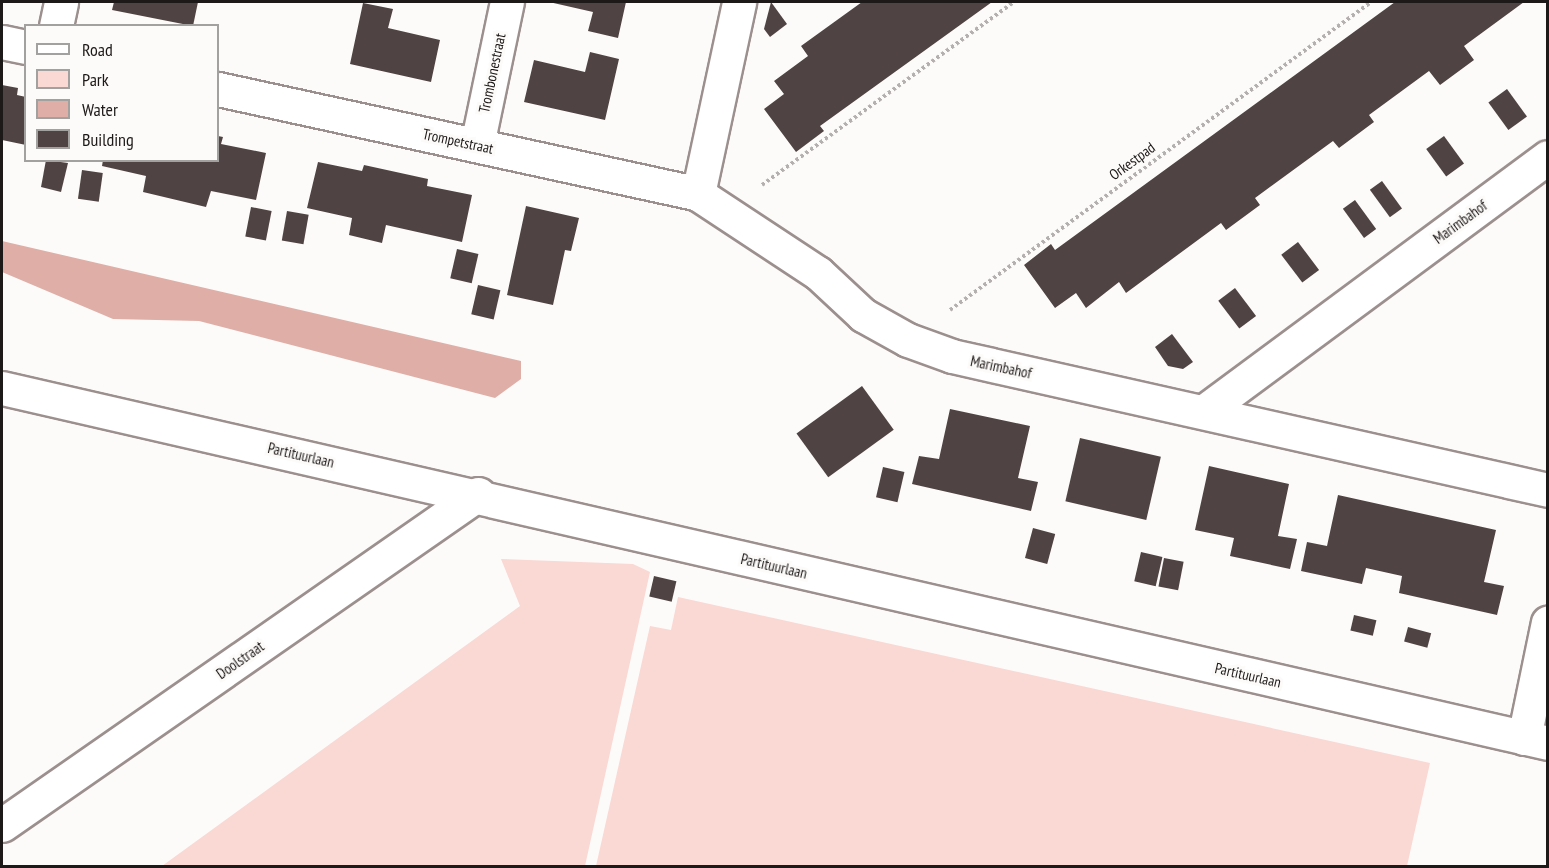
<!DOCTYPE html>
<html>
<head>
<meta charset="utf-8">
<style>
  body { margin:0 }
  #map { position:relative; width:1549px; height:868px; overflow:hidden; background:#fdfbfa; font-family:"PT Sans Narrow",sans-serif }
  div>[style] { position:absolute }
  .green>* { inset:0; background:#fad8d3 }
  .water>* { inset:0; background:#dfafa7 }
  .building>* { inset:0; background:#4f4443; transform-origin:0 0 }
  .path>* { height:4px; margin-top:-2px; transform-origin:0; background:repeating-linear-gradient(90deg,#b3b0af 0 3px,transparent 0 6px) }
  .roads { filter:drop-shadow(2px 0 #9c908e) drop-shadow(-2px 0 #9c908e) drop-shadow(0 2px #9c908e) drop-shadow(0 -2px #9c908e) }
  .minor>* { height:33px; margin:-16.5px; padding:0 16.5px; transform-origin:16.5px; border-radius:16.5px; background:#fff }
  span { translate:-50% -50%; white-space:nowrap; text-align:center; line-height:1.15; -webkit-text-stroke:6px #fdfbfa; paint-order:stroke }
  .street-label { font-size:15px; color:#1d1918 }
  .frame { position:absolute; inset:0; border:3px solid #1d1918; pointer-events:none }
  .legend { position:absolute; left:24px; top:24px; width:195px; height:138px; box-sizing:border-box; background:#fdfbfa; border:2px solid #a3a1a0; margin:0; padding:8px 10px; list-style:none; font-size:18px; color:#1d1918 }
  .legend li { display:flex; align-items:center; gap:12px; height:30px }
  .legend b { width:30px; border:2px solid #a3a1a0 }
</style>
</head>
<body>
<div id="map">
  <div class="green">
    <div style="clip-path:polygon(501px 559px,633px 564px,650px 572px,585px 866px,162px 866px,520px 606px)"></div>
    <div style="clip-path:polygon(678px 597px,1430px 763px,1407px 866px,596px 866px,650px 626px,671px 630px)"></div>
  </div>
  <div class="water">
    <div style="clip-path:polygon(2px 241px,521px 361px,521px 379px,495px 398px,199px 321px,113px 319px,2px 272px)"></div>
  </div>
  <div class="building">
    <div style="clip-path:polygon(114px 2px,198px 2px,193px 26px,112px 10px)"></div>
    <div style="clip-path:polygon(549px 2px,626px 2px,618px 38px,588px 31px,593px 12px)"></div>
    <div style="clip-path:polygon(771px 2px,787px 24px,770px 37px,764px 29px)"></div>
    <div style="clip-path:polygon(862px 2px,992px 2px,820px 126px,824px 131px,796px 152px,764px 109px,784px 94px,774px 81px,808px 56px,801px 46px)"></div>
    <div style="clip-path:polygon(1395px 2px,1524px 2px,1464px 46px,1474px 60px,1440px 85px,1429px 71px,1369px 115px,1374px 122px,1339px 148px,1333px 141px,1255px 198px,1260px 205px,1226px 230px,1221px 223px,1126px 293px,1119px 282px,1086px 308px,1076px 293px,1055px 308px,1024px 265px,1051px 244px,1055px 250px)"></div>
    <div style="clip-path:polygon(363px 3px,393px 9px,388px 28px,440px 40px,431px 82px,350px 64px)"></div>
    <div style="clip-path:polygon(590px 52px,619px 59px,605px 120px,524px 102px,534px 60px,585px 72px)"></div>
    <div style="clip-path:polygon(2px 85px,18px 88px,17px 95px,26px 97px,26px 145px,2px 140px)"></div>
    <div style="left:1507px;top:89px;width:34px;height:23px;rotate:54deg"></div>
    <div style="clip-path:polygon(218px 136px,223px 137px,221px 144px,266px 153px,256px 200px,211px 191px,206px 207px,143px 192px,146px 176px,102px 166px,103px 160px,218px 160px)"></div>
    <div style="left:1444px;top:136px;width:34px;height:22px;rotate:54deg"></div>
    <div style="clip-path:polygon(46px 160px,68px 163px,61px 192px,41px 187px)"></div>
    <div style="clip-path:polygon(318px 162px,362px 171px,364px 165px,428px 179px,427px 186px,472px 195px,462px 242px,386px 225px,382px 243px,349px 235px,352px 218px,307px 208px)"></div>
    <div style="left:82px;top:170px;width:21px;height:29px;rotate:8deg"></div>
    <div style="left:1382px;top:181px;width:34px;height:15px;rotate:54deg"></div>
    <div style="left:1355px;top:200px;width:36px;height:15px;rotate:54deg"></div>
    <div style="clip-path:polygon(526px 206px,579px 218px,571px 251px,565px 250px,553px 305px,507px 295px)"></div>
    <div style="left:251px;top:207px;width:21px;height:30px;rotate:11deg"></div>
    <div style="left:287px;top:211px;width:22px;height:30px;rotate:10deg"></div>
    <div style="left:1298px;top:242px;width:35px;height:21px;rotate:53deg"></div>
    <div style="left:457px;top:249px;width:22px;height:30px;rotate:13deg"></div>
    <div style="left:478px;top:285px;width:23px;height:30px;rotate:13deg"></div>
    <div style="left:1235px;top:288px;width:35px;height:21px;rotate:53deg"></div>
    <div style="clip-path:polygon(1172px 334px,1193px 362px,1183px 369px,1168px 366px,1155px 347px)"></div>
    <div style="left:862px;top:386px;width:54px;height:81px;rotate:54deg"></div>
    <div style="clip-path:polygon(950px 409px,1030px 426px,1018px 478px,1038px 482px,1031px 511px,912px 484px,919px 456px,939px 459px)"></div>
    <div style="left:1080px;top:438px;width:83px;height:65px;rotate:13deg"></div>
    <div style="clip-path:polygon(1209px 466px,1289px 484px,1278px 536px,1297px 539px,1290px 569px,1230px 556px,1234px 538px,1195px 530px)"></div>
    <div style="left:883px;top:467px;width:22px;height:31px;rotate:13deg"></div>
    <div style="clip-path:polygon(1338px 495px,1496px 530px,1484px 582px,1504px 586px,1497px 615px,1399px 593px,1402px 576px,1366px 568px,1362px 584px,1301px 571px,1307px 542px,1327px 546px)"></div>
    <div style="left:1033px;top:528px;width:23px;height:31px;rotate:15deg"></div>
    <div style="left:1141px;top:552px;width:22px;height:30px;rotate:13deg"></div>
    <div style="left:1164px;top:558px;width:20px;height:29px;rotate:11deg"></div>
    <div style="left:654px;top:576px;width:23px;height:21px;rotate:13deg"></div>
    <div style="left:1354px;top:615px;width:23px;height:16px;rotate:13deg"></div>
    <div style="left:1408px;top:627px;width:24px;height:15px;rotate:15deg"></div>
  </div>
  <div class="path">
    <div style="left:762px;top:185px;width:311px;rotate:-36deg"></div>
    <div style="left:950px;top:310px;width:522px;rotate:-36.19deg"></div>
  </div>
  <div class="roads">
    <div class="minor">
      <div style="left:56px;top:26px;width:25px;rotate:-78deg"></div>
      <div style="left:2px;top:42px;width:25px;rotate:12deg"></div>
      <div style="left:218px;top:89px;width:491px;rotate:12.3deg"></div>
      <div style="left:698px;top:194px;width:144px;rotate:33.4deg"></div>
      <div style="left:818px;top:273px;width:62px;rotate:43deg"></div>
      <div style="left:863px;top:315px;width:51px;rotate:29.1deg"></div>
      <div style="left:908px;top:340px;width:47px;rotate:20deg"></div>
      <div style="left:952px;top:356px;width:611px;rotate:12.67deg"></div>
      <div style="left:477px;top:145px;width:146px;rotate:-78.2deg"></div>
      <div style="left:698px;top:194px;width:196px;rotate:-77.9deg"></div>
      <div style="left:2px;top:388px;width:1586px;rotate:12.93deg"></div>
      <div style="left:1206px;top:410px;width:425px;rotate:-36.5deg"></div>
      <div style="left:1524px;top:738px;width:118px;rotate:-78.3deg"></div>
      <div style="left:2px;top:825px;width:580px;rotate:-34.81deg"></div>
    </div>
  </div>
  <div class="street-label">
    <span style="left:492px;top:73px;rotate:-78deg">Trombonestraat</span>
    <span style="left:458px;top:141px;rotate:12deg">Trompetstraat</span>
    <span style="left:1132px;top:161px;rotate:-36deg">Orkestpad</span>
    <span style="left:1460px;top:222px;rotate:-36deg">Marimbahof</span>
    <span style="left:1001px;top:367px;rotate:12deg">Marimbahof</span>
    <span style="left:301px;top:455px;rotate:13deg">Partituurlaan</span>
    <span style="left:774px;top:566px;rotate:13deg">Partituurlaan</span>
    <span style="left:240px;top:660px;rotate:-35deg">Doolstraat</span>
    <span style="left:1248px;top:675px;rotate:13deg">Partituurlaan</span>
  </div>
  <div class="frame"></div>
  <ul class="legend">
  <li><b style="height:8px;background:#fff"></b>Road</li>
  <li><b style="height:16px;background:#fad8d3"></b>Park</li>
  <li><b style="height:16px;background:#dfafa7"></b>Water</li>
  <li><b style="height:16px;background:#4f4443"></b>Building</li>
  </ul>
</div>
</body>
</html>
